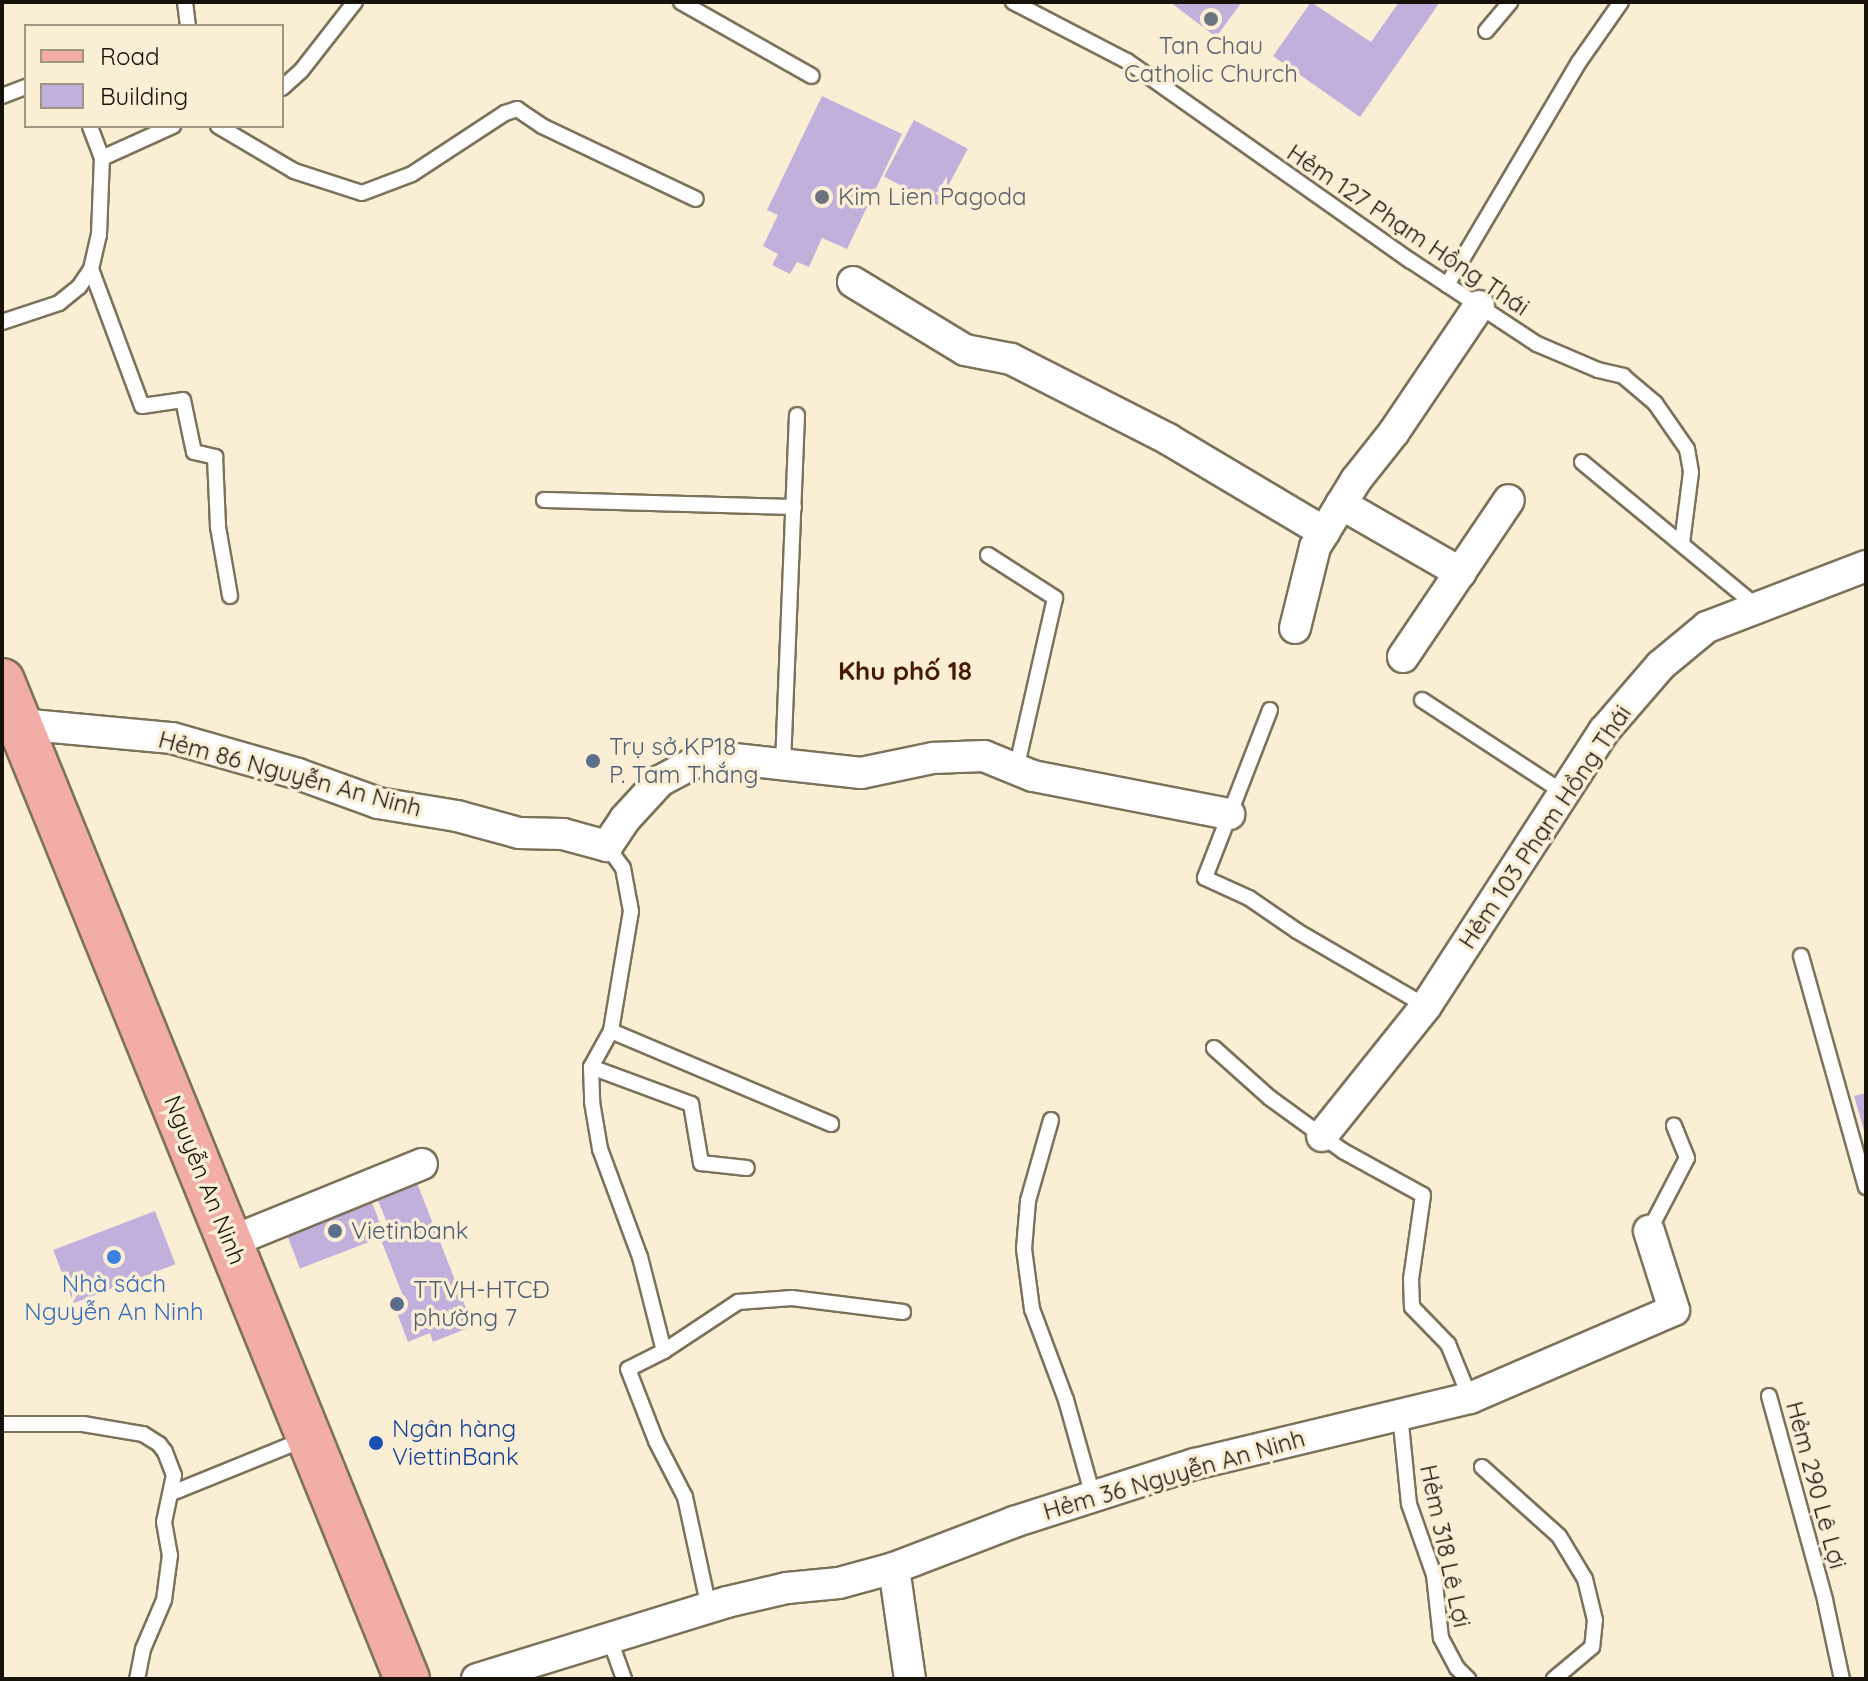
<!DOCTYPE html>
<html>
<head>
<meta charset="utf-8">
<style>
  body { margin:0 }
  #map { position:relative; width:1868px; height:1681px; overflow:hidden; background:#faefd5; font-family:Quicksand,sans-serif }
  div>[style] { position:absolute }
  .building>* { inset:0; background:#c2b0dc; transform-origin:0 0 }
  .roads { filter:drop-shadow(2px 0 #7c725b) drop-shadow(-2px 0 #7c725b) drop-shadow(0 2px #7c725b) drop-shadow(0 -2px #7c725b) }
  .lane>* { height:14px; margin:-7px; padding:0 7px; transform-origin:7px; border-radius:7px; background:#fff }
  .street>* { height:30px; margin:-15px; padding:0 15px; transform-origin:15px; border-radius:15px; background:#fff }
  .primary>* { height:44px; margin:-22px; padding:0 22px; transform-origin:22px; border-radius:22px; background:#f2ada7 }
  .dots>* { width:22px; height:22px; translate:-50% -50%; box-sizing:border-box; border:4px solid #faefd5; border-radius:50% }
  span { translate:-50% -50%; white-space:nowrap; text-align:center; line-height:1.15; -webkit-text-stroke:7px #faefd5; paint-order:stroke }
  .worship-label { font-size:24px; color:#5b616d }
  .left { translate:0 -50%; text-align:left }
  .street-label { font-size:24px; color:#161209 }
  .service-label { font-size:24px; color:#4e5e75 }
  .shop-label { font-size:24px; color:#366cbe }
  .transit-label { font-size:24px; color:#164399 }
  .neighbourhood-label { font-size:26px; color:#481b00; font-weight:700 }
  .frame { position:absolute; inset:0; border:4px solid #161209; pointer-events:none }
  .legend { position:absolute; left:24px; top:24px; width:260px; height:104px; box-sizing:border-box; background:#faefd5; border:2px solid #9f9783; margin:0; padding:10px 14px; list-style:none; font-size:24px; color:#161209 }
  .legend li { display:flex; align-items:center; gap:16px; height:40px }
  .legend b { width:40px; border:2px solid #9f9783 }
</style>
</head>
<body>
<div id="map">
  <div class="building">
    <div style="clip-path:polygon(1170px 2px,1242px 2px,1216px 37px)"></div>
    <div style="clip-path:polygon(1311px 2px,1371px 42px,1399px 2px,1440px 2px,1360px 117px,1273px 56px)"></div>
    <div style="clip-path:polygon(822px 96px,902px 134px,847px 249px,822px 238px,809px 267px,797px 262px,790px 274px,772px 265px,778px 254px,763px 246px,778px 215px,767px 210px)"></div>
    <div style="left:914px;top:120px;width:61px;height:64px;rotate:28deg"></div>
    <div style="clip-path:polygon(1866px 1093px,1866px 1134px,1865px 1134px,1854px 1096px)"></div>
    <div style="clip-path:polygon(417px 1183px,473px 1326px,433px 1342px,430px 1333px,408px 1342px,394px 1305px,405px 1301px,381px 1240px,392px 1235px,377px 1198px)"></div>
    <div style="left:368px;top:1192px;width:47px;height:91px;rotate:69deg"></div>
    <div style="left:155px;top:1211px;width:57px;height:109px;rotate:69deg"></div>
  </div>
  <div class="roads">
    <div class="lane">
      <div style="left:185px;top:2px;width:24px;rotate:83deg"></div>
      <div style="left:681px;top:2px;width:150px;rotate:29.5deg"></div>
      <div style="left:1013px;top:2px;width:128px;rotate:27.4deg"></div>
      <div style="left:1127px;top:61px;width:347px;rotate:35.2deg"></div>
      <div style="left:1411px;top:261px;width:151px;rotate:33.4deg"></div>
      <div style="left:1537px;top:344px;width:66px;rotate:23.1deg"></div>
      <div style="left:1598px;top:370px;width:26px;rotate:13deg"></div>
      <div style="left:1623px;top:376px;width:42px;rotate:40.2deg"></div>
      <div style="left:1655px;top:403px;width:56px;rotate:55.2deg"></div>
      <div style="left:1687px;top:449px;width:23px;rotate:80deg"></div>
      <div style="left:1691px;top:472px;width:72px;rotate:97.2deg"></div>
      <div style="left:1486px;top:31px;width:38px;rotate:-50deg"></div>
      <div style="left:282px;top:88px;width:25px;rotate:-42deg"></div>
      <div style="left:301px;top:71px;width:88px;rotate:-52deg"></div>
      <div style="left:2px;top:96px;width:26px;rotate:-21deg"></div>
      <div style="left:218px;top:126px;width:88px;rotate:30.6deg"></div>
      <div style="left:294px;top:171px;width:71px;rotate:17.9deg"></div>
      <div style="left:362px;top:193px;width:53px;rotate:-20.8deg"></div>
      <div style="left:412px;top:174px;width:111px;rotate:-33.3deg"></div>
      <div style="left:505px;top:113px;width:13px;rotate:-18deg"></div>
      <div style="left:517px;top:109px;width:30px;rotate:34deg"></div>
      <div style="left:542px;top:126px;width:170px;rotate:25.4deg"></div>
      <div style="left:102px;top:158px;width:78px;rotate:-24.3deg"></div>
      <div style="left:91px;top:269px;width:146px;rotate:69.6deg"></div>
      <div style="left:142px;top:406px;width:41px;rotate:-8.3deg"></div>
      <div style="left:183px;top:400px;width:53px;rotate:78.1deg"></div>
      <div style="left:194px;top:452px;width:22px;rotate:13deg"></div>
      <div style="left:215px;top:457px;width:70px;rotate:87.5deg"></div>
      <div style="left:218px;top:527px;width:70px;rotate:80.1deg"></div>
      <div style="left:1447px;top:285px;width:259px;rotate:-59.4deg"></div>
      <div style="left:1579px;top:62px;width:73px;rotate:-55deg"></div>
      <div style="left:2px;top:322px;width:60px;rotate:-18.4deg"></div>
      <div style="left:59px;top:303px;width:26px;rotate:-39deg"></div>
      <div style="left:79px;top:287px;width:22px;rotate:-56deg"></div>
      <div style="left:91px;top:269px;width:35px;rotate:-77deg"></div>
      <div style="left:99px;top:235px;width:77px;rotate:-87.8deg"></div>
      <div style="left:102px;top:158px;width:34px;rotate:-111deg"></div>
      <div style="left:1582px;top:462px;width:227px;rotate:39.6deg"></div>
      <div style="left:544px;top:500px;width:250px;rotate:1.6deg"></div>
      <div style="left:988px;top:555px;width:80px;rotate:32.7deg"></div>
      <div style="left:1055px;top:598px;width:176px;rotate:102.8deg"></div>
      <div style="left:1422px;top:700px;width:170px;rotate:33.2deg"></div>
      <div style="left:1270px;top:710px;width:180px;rotate:111.2deg"></div>
      <div style="left:1205px;top:878px;width:48px;rotate:24.4deg"></div>
      <div style="left:1249px;top:898px;width:58px;rotate:34.5deg"></div>
      <div style="left:1297px;top:931px;width:149px;rotate:30.2deg"></div>
      <div style="left:783px;top:764px;width:349px;rotate:-87.7deg"></div>
      <div style="left:607px;top:846px;width:27px;rotate:54deg"></div>
      <div style="left:623px;top:868px;width:44px;rotate:79.5deg"></div>
      <div style="left:631px;top:911px;width:122px;rotate:99.5deg"></div>
      <div style="left:611px;top:1031px;width:41px;rotate:119.1deg"></div>
      <div style="left:591px;top:1067px;width:35px;rotate:88deg"></div>
      <div style="left:592px;top:1102px;width:48px;rotate:80.3deg"></div>
      <div style="left:600px;top:1149px;width:115px;rotate:69.7deg"></div>
      <div style="left:640px;top:1257px;width:97px;rotate:75.7deg"></div>
      <div style="left:664px;top:1351px;width:40px;rotate:153.4deg"></div>
      <div style="left:628px;top:1369px;width:77px;rotate:68.7deg"></div>
      <div style="left:656px;top:1441px;width:63px;rotate:62.6deg"></div>
      <div style="left:685px;top:1497px;width:114px;rotate:77.8deg"></div>
      <div style="left:1801px;top:956px;width:240px;rotate:74.3deg"></div>
      <div style="left:611px;top:1031px;width:239px;rotate:22.9deg"></div>
      <div style="left:1214px;top:1048px;width:75px;rotate:41.8deg"></div>
      <div style="left:1270px;top:1098px;width:90px;rotate:36deg"></div>
      <div style="left:1343px;top:1151px;width:91px;rotate:28.8deg"></div>
      <div style="left:1423px;top:1195px;width:85px;rotate:98.1deg"></div>
      <div style="left:1411px;top:1279px;width:28px;rotate:88deg"></div>
      <div style="left:1412px;top:1307px;width:52px;rotate:45.8deg"></div>
      <div style="left:1448px;top:1344px;width:58px;rotate:67.8deg"></div>
      <div style="left:591px;top:1067px;width:107px;rotate:20.3deg"></div>
      <div style="left:691px;top:1104px;width:60px;rotate:80.4deg"></div>
      <div style="left:701px;top:1163px;width:46px;rotate:6.2deg"></div>
      <div style="left:1051px;top:1120px;width:84px;rotate:105.9deg"></div>
      <div style="left:1028px;top:1201px;width:48px;rotate:94.8deg"></div>
      <div style="left:1024px;top:1249px;width:61px;rotate:82.4deg"></div>
      <div style="left:1032px;top:1309px;width:97px;rotate:69.5deg"></div>
      <div style="left:1066px;top:1400px;width:100px;rotate:74.3deg"></div>
      <div style="left:1649px;top:1231px;width:82px;rotate:-62.5deg"></div>
      <div style="left:1687px;top:1158px;width:35px;rotate:-112deg"></div>
      <div style="left:664px;top:1351px;width:89px;rotate:-33.5deg"></div>
      <div style="left:738px;top:1302px;width:54px;rotate:-4.2deg"></div>
      <div style="left:792px;top:1298px;width:112px;rotate:7.2deg"></div>
      <div style="left:1769px;top:1396px;width:212px;rotate:74.6deg"></div>
      <div style="left:1825px;top:1600px;width:81px;rotate:77.9deg"></div>
      <div style="left:1400px;top:1414px;width:90px;rotate:84.3deg"></div>
      <div style="left:1409px;top:1504px;width:75px;rotate:70.6deg"></div>
      <div style="left:1434px;top:1575px;width:63px;rotate:83.7deg"></div>
      <div style="left:1441px;top:1638px;width:34px;rotate:62deg"></div>
      <div style="left:1457px;top:1668px;width:16px;rotate:45deg"></div>
      <div style="left:2px;top:1424px;width:81px"></div>
      <div style="left:83px;top:1424px;width:61px;rotate:9.5deg"></div>
      <div style="left:143px;top:1434px;width:19px;rotate:32deg"></div>
      <div style="left:159px;top:1444px;width:10px;rotate:53deg"></div>
      <div style="left:165px;top:1452px;width:25px;rotate:69deg"></div>
      <div style="left:174px;top:1475px;width:48px;rotate:102deg"></div>
      <div style="left:164px;top:1522px;width:34px;rotate:80deg"></div>
      <div style="left:170px;top:1555px;width:45px;rotate:97.6deg"></div>
      <div style="left:164px;top:1600px;width:53px;rotate:113.2deg"></div>
      <div style="left:143px;top:1649px;width:31px;rotate:101deg"></div>
      <div style="left:1482px;top:1467px;width:103px;rotate:41.9deg"></div>
      <div style="left:1559px;top:1536px;width:50px;rotate:58.8deg"></div>
      <div style="left:1585px;top:1579px;width:42px;rotate:76.3deg"></div>
      <div style="left:1595px;top:1620px;width:27px;rotate:96deg"></div>
      <div style="left:1592px;top:1647px;width:50px;rotate:139.9deg"></div>
      <div style="left:172px;top:1493px;width:144px;rotate:-22.1deg"></div>
      <div style="left:609px;top:1637px;width:45px;rotate:70.3deg"></div>
    </div>
    <div class="street">
      <div style="left:853px;top:282px;width:131px;rotate:31.3deg"></div>
      <div style="left:965px;top:350px;width:47px;rotate:11.1deg"></div>
      <div style="left:1011px;top:359px;width:176px;rotate:27deg"></div>
      <div style="left:1168px;top:439px;width:182px;rotate:30.8deg"></div>
      <div style="left:1341px;top:504px;width:138px;rotate:29.9deg"></div>
      <div style="left:1295px;top:628px;width:83px;rotate:-76.1deg"></div>
      <div style="left:1315px;top:547px;width:79px;rotate:-58.5deg"></div>
      <div style="left:1356px;top:480px;width:61px;rotate:-51.6deg"></div>
      <div style="left:1394px;top:432px;width:152px;rotate:-56deg"></div>
      <div style="left:1403px;top:657px;width:189px;rotate:-56deg"></div>
      <div style="left:20px;top:724px;width:153px;rotate:5.3deg"></div>
      <div style="left:172px;top:738px;width:131px;rotate:15.9deg"></div>
      <div style="left:298px;top:774px;width:85px;rotate:19.9deg"></div>
      <div style="left:378px;top:803px;width:80px;rotate:9.3deg"></div>
      <div style="left:457px;top:816px;width:64px;rotate:15.3deg"></div>
      <div style="left:519px;top:833px;width:44px;rotate:1.3deg"></div>
      <div style="left:563px;top:834px;width:46px;rotate:15.3deg"></div>
      <div style="left:607px;top:846px;width:32px;rotate:-56deg"></div>
      <div style="left:625px;top:819px;width:52px;rotate:-47.4deg"></div>
      <div style="left:660px;top:781px;width:53px;rotate:-28deg"></div>
      <div style="left:707px;top:756px;width:155px;rotate:6.3deg"></div>
      <div style="left:861px;top:773px;width:74px;rotate:-11.8deg"></div>
      <div style="left:933px;top:758px;width:51px;rotate:-2.2deg"></div>
      <div style="left:984px;top:756px;width:53px;rotate:22.2deg"></div>
      <div style="left:1033px;top:776px;width:200px;rotate:11deg"></div>
      <div style="left:1322px;top:1136px;width:166px;rotate:-51.3deg"></div>
      <div style="left:1426px;top:1006px;width:328px;rotate:-57.1deg"></div>
      <div style="left:1604px;top:731px;width:87px;rotate:-49.2deg"></div>
      <div style="left:1661px;top:665px;width:60px;rotate:-39.6deg"></div>
      <div style="left:1707px;top:627px;width:170px;rotate:-21deg"></div>
      <div style="left:230px;top:1242px;width:207px;rotate:-22.1deg"></div>
      <div style="left:894px;top:1568px;width:112px;rotate:81.8deg"></div>
      <div style="left:477px;top:1679px;width:262px;rotate:-17.1deg"></div>
      <div style="left:727px;top:1602px;width:62px;rotate:-13.1deg"></div>
      <div style="left:787px;top:1588px;width:52px;rotate:-5.5deg"></div>
      <div style="left:839px;top:1583px;width:57px;rotate:-15.3deg"></div>
      <div style="left:894px;top:1568px;width:129px;rotate:-21deg"></div>
      <div style="left:1014px;top:1522px;width:190px;rotate:-17.8deg"></div>
      <div style="left:1195px;top:1464px;width:283px;rotate:-13.5deg"></div>
      <div style="left:1470px;top:1398px;width:222px;rotate:-23.3deg"></div>
      <div style="left:1674px;top:1310px;width:83px;rotate:-107.6deg"></div>
    </div>
    <div class="primary">
      <div style="left:2px;top:681px;width:1077px;rotate:67.91deg"></div>
    </div>
  </div>
  <div class="dots">
    <div style="left:1211px;top:19px;background:#6b7280"></div>
    <div style="left:822px;top:197px;background:#6b7280"></div>
    <div style="left:593px;top:761px;background:#5c6f8a"></div>
    <div style="left:335px;top:1231px;background:#5c6f8a"></div>
    <div style="left:114px;top:1257px;background:#3f7fe0"></div>
    <div style="left:397px;top:1304px;background:#5c6f8a"></div>
    <div style="left:376px;top:1443px;background:#1a4fb4"></div>
  </div>
  <div class="worship-label">
    <span style="left:1211px;top:60px">Tan Chau<br>Catholic Church</span>
    <span class="left" style="left:838px;top:197px">Kim Lien Pagoda</span>
  </div>
  <div class="street-label">
    <span style="left:1408px;top:230px;rotate:34deg">Hẻm 127 Phạm Hồng Thái</span>
    <span style="left:290px;top:774px;rotate:15deg">Hẻm 86 Nguyễn An Ninh</span>
    <span style="left:1545px;top:827px;rotate:-56deg">Hẻm 103 Phạm Hồng Thái</span>
    <span style="left:205px;top:1180px;rotate:68deg">Nguyễn An Ninh</span>
    <span style="left:1174px;top:1475px;rotate:-16deg">Hẻm 36 Nguyễn An Ninh</span>
    <span style="left:1816px;top:1485px;rotate:75deg">Hẻm 290 Lê Lợi</span>
    <span style="left:1445px;top:1546px;rotate:78deg">Hẻm 318 Lê Lợi</span>
  </div>
  <div class="service-label">
    <span class="left" style="left:609px;top:761px">Trụ sở KP18<br>P. Tam Thắng</span>
    <span class="left" style="left:351px;top:1231px">Vietinbank</span>
    <span class="left" style="left:413px;top:1304px">TTVH-HTCĐ<br>phường 7</span>
  </div>
  <div class="shop-label">
    <span style="left:114px;top:1298px">Nhà sách<br>Nguyễn An Ninh</span>
  </div>
  <div class="transit-label">
    <span class="left" style="left:392px;top:1443px">Ngân hàng<br>ViettinBank</span>
  </div>
  <div class="neighbourhood-label">
    <span style="left:905px;top:671px">Khu phố 18</span>
  </div>
  <div class="frame"></div>
  <ul class="legend">
  <li><b style="height:10px;background:#f2ada7"></b>Road</li>
  <li><b style="height:22px;background:#c2b0dc"></b>Building</li>
  </ul>
</div>
</body>
</html>
